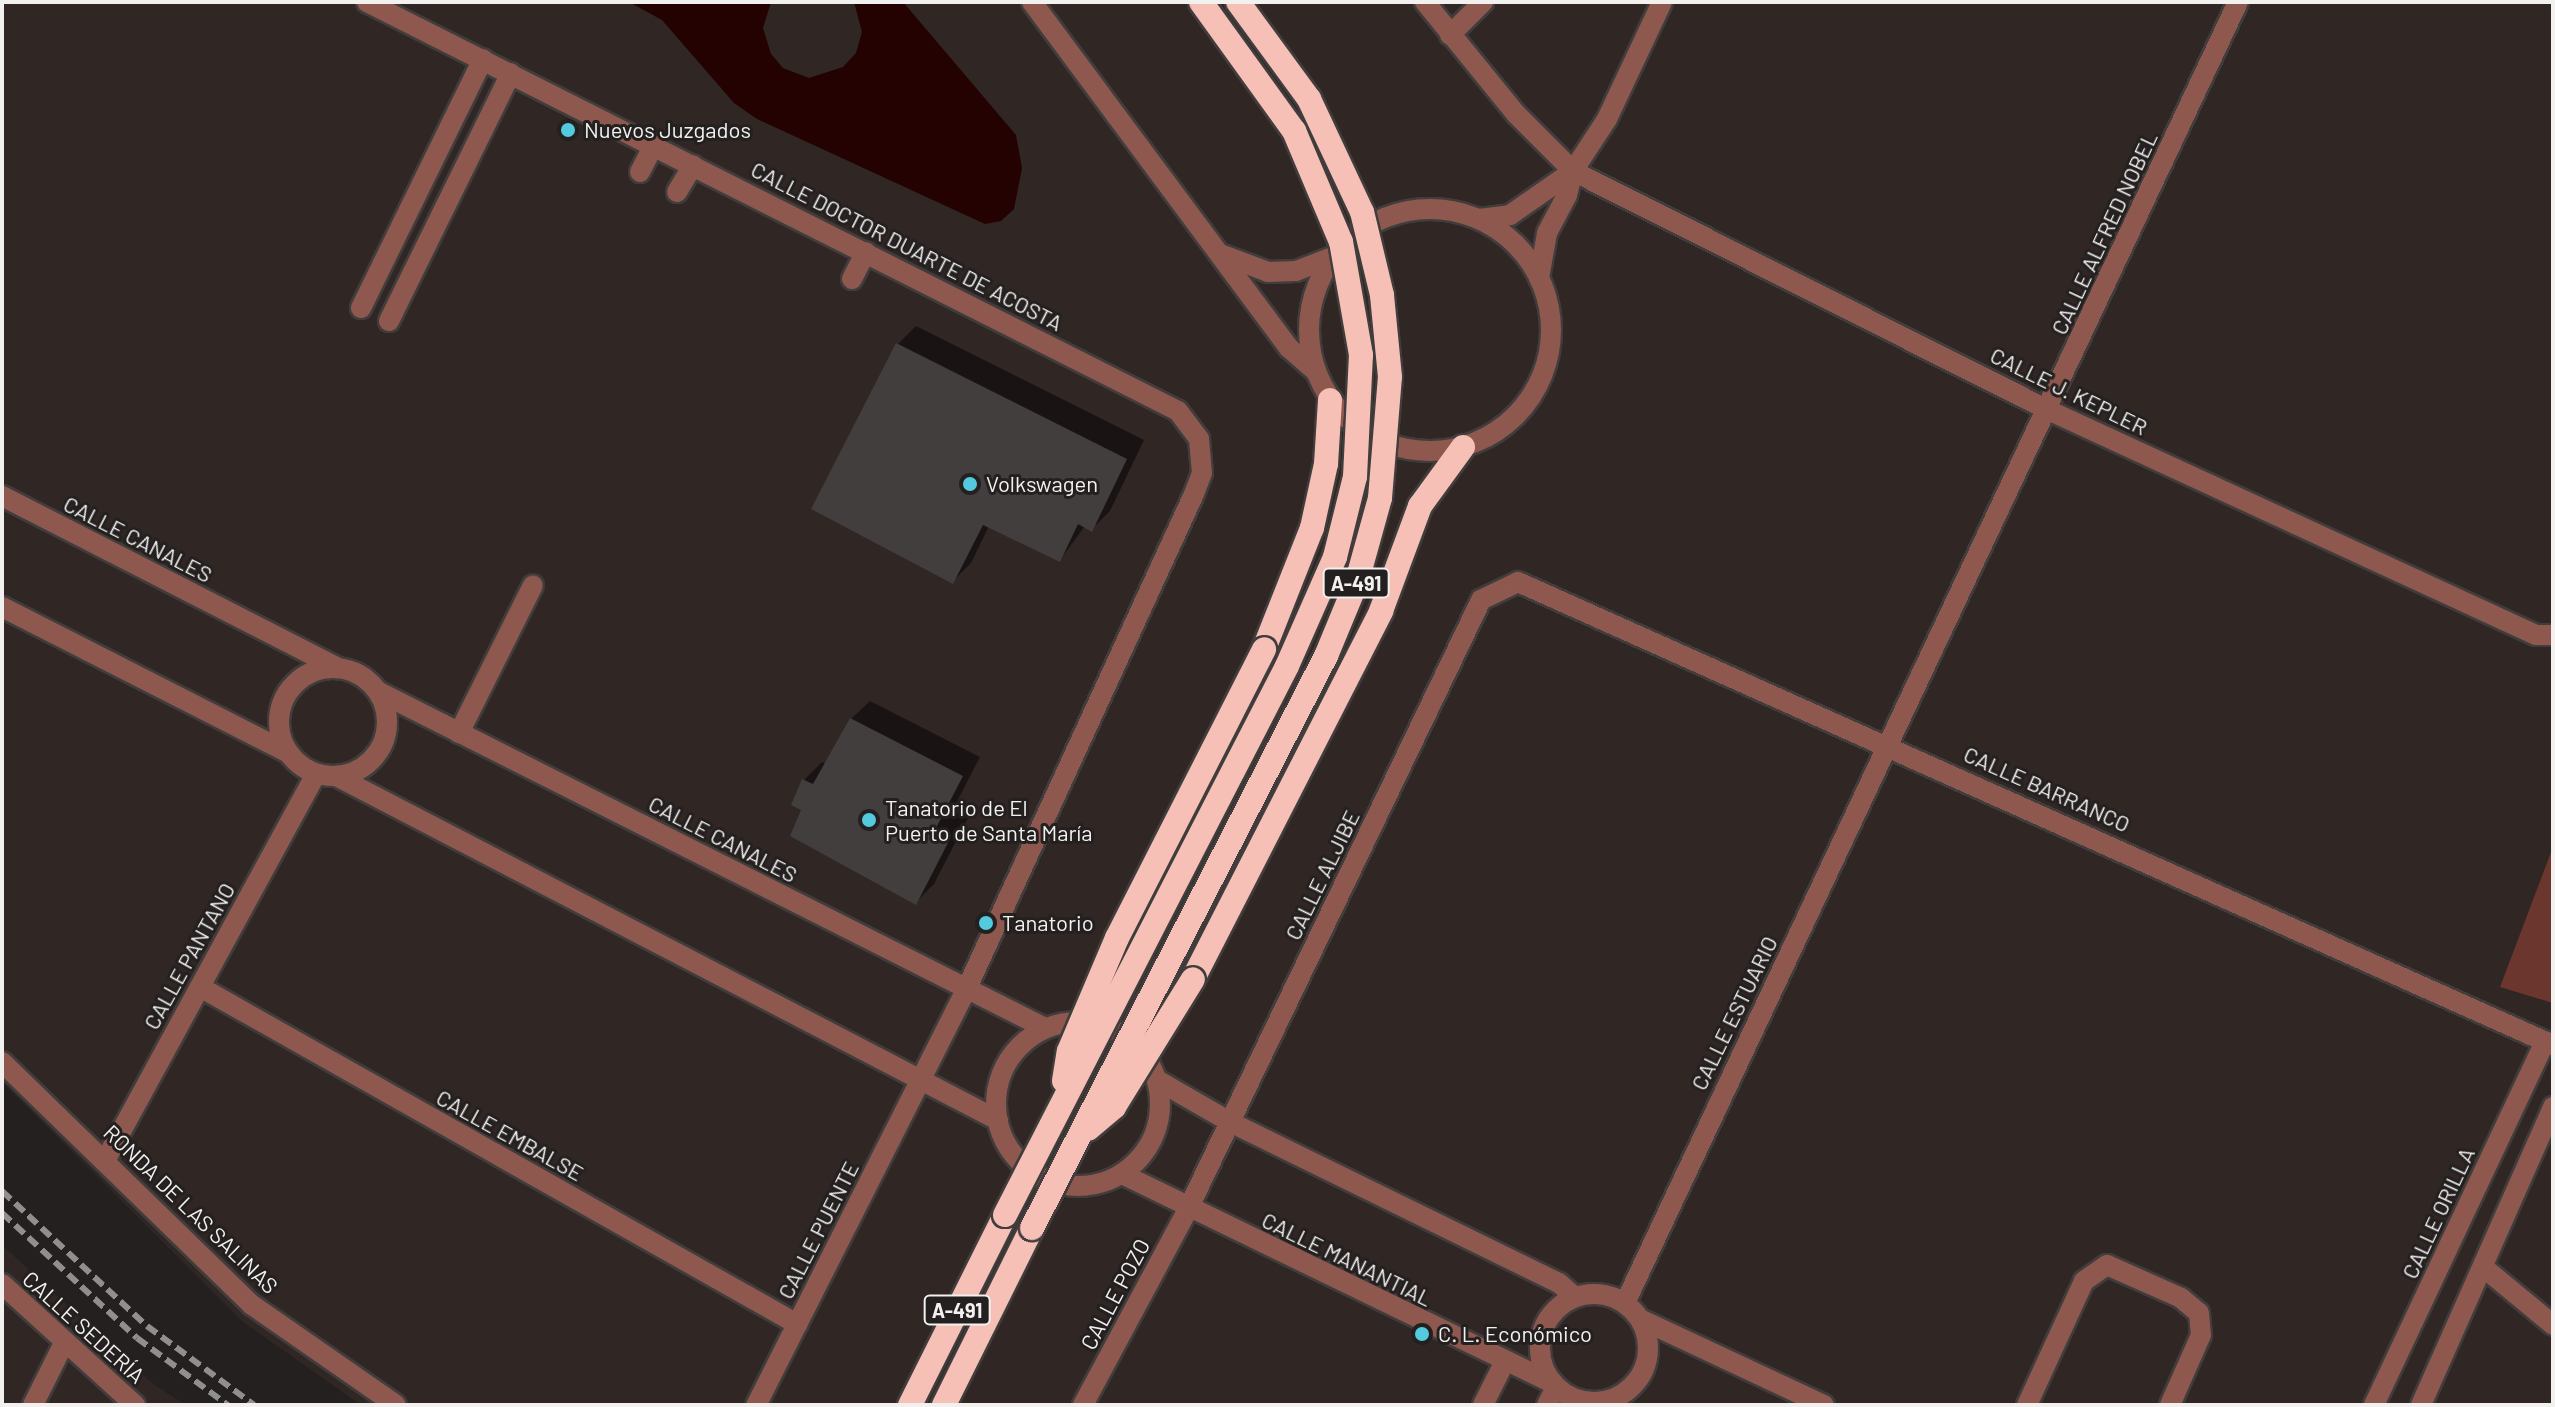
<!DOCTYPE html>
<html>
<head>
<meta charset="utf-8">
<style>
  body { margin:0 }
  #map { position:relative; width:2555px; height:1407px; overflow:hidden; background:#23201f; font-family:Barlow,sans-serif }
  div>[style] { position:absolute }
  .built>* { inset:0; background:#302624 }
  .green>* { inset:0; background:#6b362d }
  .water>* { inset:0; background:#230201 }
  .shadow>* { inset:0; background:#0007 }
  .building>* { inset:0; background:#423e3e }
  .roads { filter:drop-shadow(2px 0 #403d3c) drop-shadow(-2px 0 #403d3c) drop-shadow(0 2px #403d3c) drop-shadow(0 -2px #403d3c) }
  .minor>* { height:20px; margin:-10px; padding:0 10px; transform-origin:10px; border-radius:10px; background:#8e584f }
  .minor>.ring { margin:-10px; padding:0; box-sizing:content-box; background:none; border:20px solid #8e584f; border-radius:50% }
  .highway>* { height:24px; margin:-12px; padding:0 12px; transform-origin:12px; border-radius:12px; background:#f7c0b6 }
  .rail>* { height:6px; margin-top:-3px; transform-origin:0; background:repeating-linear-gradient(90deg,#918f8e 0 12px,transparent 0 18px) }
  .bridges { filter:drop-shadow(2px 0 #403d3c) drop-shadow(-2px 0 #403d3c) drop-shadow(0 2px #403d3c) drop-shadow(0 -2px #403d3c) }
  .highway-bridge>* { height:24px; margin:-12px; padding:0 12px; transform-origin:12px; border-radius:12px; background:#f7c0b6 }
  .dots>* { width:22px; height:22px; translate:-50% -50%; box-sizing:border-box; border:4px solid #23201f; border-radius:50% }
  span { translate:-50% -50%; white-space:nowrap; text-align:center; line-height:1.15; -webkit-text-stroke:6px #23201f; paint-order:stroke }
  .shield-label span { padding:2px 6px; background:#23201f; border:2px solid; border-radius:6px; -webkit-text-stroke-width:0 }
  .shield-label { font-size:20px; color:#f3f1f0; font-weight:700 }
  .poi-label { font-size:22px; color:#f3f1f0 }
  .left { translate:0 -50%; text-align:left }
  .street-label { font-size:22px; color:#f3f1f0 }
  .frame { position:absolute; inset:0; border:4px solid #f3f1f0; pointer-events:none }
</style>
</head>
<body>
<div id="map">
  <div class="built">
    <div style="clip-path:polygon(2px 2px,2553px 2px,2553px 1405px,361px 1405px,243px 1322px,2px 1082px)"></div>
    <div style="clip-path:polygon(2px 1245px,152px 1383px,185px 1405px,2px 1405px)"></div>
  </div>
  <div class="green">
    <div style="clip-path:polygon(2553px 847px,2553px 1003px,2500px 987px)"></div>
  </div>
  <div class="water">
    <div style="clip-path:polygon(629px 2px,771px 2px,763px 28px,771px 54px,783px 68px,809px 78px,843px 67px,856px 53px,862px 32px,854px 2px,903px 2px,1016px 135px,1022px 168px,1014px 209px,1001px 221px,985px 224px,757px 119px,734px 103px,662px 20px)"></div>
  </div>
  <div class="shadow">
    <div style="clip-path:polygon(916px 326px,1144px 440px,1110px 511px,1091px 530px,1085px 526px,1060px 560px,989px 526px,971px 563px,953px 581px,898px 344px)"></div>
    <div style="clip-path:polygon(870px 701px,980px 757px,952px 811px,968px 818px,934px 884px,915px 903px,804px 809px,804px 780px,822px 762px,827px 764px,851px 719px)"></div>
  </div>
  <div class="building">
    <div style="clip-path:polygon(896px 343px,1127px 459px,1092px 532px,1078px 524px,1060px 562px,983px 525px,953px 584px,811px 509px)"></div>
    <div style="clip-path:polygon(850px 718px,963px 776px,935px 830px,951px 837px,916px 905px,790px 836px,801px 810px,791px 805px,802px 779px,813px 784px)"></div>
  </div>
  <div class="roads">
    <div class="minor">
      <div style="left:367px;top:2px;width:908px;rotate:26.76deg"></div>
      <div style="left:1178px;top:411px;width:35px;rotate:53deg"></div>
      <div style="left:1199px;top:439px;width:34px;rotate:85deg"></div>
      <div style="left:1202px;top:473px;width:22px;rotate:111deg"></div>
      <div style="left:1194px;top:494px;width:544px;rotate:114.68deg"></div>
      <div style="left:967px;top:988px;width:467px;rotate:116.8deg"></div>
      <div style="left:1032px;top:2px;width:431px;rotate:53.4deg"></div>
      <div style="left:1289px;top:348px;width:35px;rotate:41deg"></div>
      <div style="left:1425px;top:2px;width:144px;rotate:50.9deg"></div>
      <div style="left:1516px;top:114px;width:81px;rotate:45deg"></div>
      <div style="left:1573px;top:171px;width:532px;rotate:26.71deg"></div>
      <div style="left:2048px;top:410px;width:537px;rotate:24.75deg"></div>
      <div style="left:2536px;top:635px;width:17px"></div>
      <div style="left:1450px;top:35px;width:47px;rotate:-45deg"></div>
      <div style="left:640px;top:172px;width:30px;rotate:-63deg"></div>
      <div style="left:677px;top:192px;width:31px;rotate:-59deg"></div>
      <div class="ring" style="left:1309px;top:209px;width:222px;height:222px"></div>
      <div style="left:1479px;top:219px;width:31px;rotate:-7deg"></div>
      <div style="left:1510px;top:215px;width:77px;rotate:-34.9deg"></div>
      <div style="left:1223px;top:255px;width:48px;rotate:20.7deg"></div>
      <div style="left:1268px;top:272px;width:28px;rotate:-2deg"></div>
      <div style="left:1296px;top:271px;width:39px;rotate:-21deg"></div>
      <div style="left:1539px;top:278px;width:46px;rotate:-79.9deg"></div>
      <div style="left:1547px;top:233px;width:43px;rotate:-62.2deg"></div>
      <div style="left:1567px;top:195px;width:25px;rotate:-76deg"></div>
      <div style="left:1573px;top:171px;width:62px;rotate:-56.8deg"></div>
      <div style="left:1607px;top:119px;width:129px;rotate:-64.8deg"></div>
      <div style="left:852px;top:279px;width:30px;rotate:-63deg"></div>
      <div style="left:361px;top:308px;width:277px;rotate:-63.9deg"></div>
      <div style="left:389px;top:321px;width:276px;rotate:-63.8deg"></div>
      <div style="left:2px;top:496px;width:377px;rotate:27.1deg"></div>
      <div style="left:2px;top:607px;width:322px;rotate:27deg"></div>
      <div class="ring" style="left:279px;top:668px;width:88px;height:88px"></div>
      <div style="left:379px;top:692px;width:746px;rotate:26.77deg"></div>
      <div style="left:459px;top:733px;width:165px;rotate:-63.4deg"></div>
      <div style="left:336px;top:776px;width:746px;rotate:27.46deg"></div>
      <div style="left:200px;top:987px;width:686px;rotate:29.44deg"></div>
      <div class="ring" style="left:996px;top:1022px;width:144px;height:144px"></div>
      <div style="left:2px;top:1062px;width:349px;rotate:44.2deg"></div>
      <div style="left:252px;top:1305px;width:175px;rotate:34.8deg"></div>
      <div style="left:1157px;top:1080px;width:84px;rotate:29.9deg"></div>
      <div style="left:1230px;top:1122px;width:366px;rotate:26.1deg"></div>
      <div style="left:1559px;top:1283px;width:21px;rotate:41deg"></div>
      <div style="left:105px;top:1161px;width:441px;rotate:-61.4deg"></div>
      <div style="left:1122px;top:1174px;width:479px;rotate:25.9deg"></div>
      <div style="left:2483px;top:1267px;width:91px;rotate:39.6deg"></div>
      <div style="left:2px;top:1284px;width:180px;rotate:42.3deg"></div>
      <div class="ring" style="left:1540px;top:1294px;width:88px;height:88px"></div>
      <div style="left:1625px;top:1303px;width:1438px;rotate:-64.77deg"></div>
      <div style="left:1640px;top:1319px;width:203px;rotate:25.1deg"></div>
      <div style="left:33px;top:1405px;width:69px;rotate:-63.4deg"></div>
      <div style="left:1083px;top:1405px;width:225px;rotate:-61.8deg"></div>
      <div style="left:1189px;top:1207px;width:674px;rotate:-64.31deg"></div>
      <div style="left:1481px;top:600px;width:41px;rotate:-25.9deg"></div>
      <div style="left:1518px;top:582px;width:1134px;rotate:24.1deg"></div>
      <div style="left:1483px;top:1405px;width:47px;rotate:-63.4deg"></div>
      <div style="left:1547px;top:1405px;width:20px;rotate:-63deg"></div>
      <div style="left:2027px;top:1405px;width:136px;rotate:-65.3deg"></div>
      <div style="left:2084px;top:1281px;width:28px;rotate:-35deg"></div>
      <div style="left:2107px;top:1265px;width:81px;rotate:24deg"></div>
      <div style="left:2181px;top:1298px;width:23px;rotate:40deg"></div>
      <div style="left:2199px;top:1313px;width:22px;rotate:85deg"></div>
      <div style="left:2201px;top:1335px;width:77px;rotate:113.9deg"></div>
      <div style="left:2374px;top:1405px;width:402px;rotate:-64.8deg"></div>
      <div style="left:2421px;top:1405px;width:326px;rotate:-66.1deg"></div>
    </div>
    <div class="highway">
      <div style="left:1264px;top:649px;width:130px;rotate:-68.4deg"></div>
      <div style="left:1312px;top:528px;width:66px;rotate:-77.7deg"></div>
      <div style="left:1326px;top:464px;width:64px;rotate:-86.4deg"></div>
      <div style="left:1193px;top:979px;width:413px;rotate:-62.9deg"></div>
      <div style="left:1381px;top:611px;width:112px;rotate:-69.6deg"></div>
      <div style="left:1420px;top:506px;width:73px;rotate:-53.9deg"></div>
      <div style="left:910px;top:1405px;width:212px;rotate:-63.4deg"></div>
      <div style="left:944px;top:1405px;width:198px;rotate:-63.6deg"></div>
    </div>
  </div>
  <div class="rail">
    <div style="left:2px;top:1191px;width:198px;rotate:43deg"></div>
    <div style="left:147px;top:1326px;width:133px;rotate:36.4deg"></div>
    <div style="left:2px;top:1213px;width:184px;rotate:42.8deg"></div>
    <div style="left:137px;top:1338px;width:113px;rotate:36.4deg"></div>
  </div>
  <div class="bridges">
    <div class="highway-bridge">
      <div style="left:1064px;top:1081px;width:30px;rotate:-81deg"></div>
      <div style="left:1069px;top:1051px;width:123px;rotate:-67deg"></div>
      <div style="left:1117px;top:938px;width:324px;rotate:-63deg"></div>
      <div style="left:1088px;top:1129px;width:34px;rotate:-40deg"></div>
      <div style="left:1114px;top:1107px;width:150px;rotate:-58.3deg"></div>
      <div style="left:1005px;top:1215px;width:617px;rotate:-62.81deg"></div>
      <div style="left:1287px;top:666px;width:119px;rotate:-66.2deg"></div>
      <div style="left:1335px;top:557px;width:82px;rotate:-76deg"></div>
      <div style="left:1355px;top:477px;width:122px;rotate:-87.2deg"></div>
      <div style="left:1361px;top:355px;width:115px;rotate:-100deg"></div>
      <div style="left:1341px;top:242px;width:121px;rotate:-112.9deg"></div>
      <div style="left:1294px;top:131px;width:159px;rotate:-125.8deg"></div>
      <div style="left:1032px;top:1228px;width:643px;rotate:-62.8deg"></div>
      <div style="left:1326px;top:656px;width:81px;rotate:-67.5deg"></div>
      <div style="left:1357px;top:581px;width:86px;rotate:-74.5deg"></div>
      <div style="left:1380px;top:498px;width:121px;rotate:-85.3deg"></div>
      <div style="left:1390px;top:377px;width:82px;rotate:-95.6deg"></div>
      <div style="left:1382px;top:295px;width:85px;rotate:-103.5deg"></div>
      <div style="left:1362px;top:212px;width:125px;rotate:-115.1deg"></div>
      <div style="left:1309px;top:99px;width:120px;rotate:-126.2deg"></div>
    </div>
  </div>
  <div class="dots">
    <div style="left:568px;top:130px;background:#54cade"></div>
    <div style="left:970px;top:484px;background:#54cade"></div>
    <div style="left:869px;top:820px;background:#54cade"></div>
    <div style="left:986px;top:923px;background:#54cade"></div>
    <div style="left:1422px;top:1334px;background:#54cade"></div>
  </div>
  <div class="shield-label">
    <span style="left:1356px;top:583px">A-491</span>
    <span style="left:957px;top:1310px">A-491</span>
  </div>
  <div class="poi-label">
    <span class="left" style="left:584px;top:130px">Nuevos Juzgados</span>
    <span class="left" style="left:986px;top:484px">Volkswagen</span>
    <span class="left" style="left:885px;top:820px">Tanatorio de El<br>Puerto de Santa María</span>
    <span class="left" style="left:1002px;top:923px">Tanatorio</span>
    <span class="left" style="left:1438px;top:1334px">C. L. Económico</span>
  </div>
  <div class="street-label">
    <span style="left:2104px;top:233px;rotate:-65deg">CALLE ALFRED NOBEL</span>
    <span style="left:907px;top:246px;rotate:27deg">CALLE DOCTOR DUARTE DE ACOSTA</span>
    <span style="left:2069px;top:391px;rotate:26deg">CALLE J. KEPLER</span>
    <span style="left:138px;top:539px;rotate:27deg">CALLE CANALES</span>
    <span style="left:2047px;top:789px;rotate:24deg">CALLE BARRANCO</span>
    <span style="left:723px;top:839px;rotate:27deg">CALLE CANALES</span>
    <span style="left:1322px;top:875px;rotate:-64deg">CALLE ALJIBE</span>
    <span style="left:189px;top:956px;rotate:-61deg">CALLE PANTANO</span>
    <span style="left:1734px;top:1013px;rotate:-64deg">CALLE ESTUARIO</span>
    <span style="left:510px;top:1135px;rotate:29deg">CALLE EMBALSE</span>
    <span style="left:191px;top:1209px;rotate:44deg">RONDA DE LAS SALINAS</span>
    <span style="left:2438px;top:1213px;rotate:-65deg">CALLE ORILLA</span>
    <span style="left:818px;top:1230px;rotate:-63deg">CALLE PUENTE</span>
    <span style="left:1347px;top:1259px;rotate:26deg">CALLE MANANTIAL</span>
    <span style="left:1115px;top:1294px;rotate:-62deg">CALLE POZO</span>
    <span style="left:84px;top:1327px;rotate:42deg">CALLE SEDERÍA</span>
  </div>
  <div class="frame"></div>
</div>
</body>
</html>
